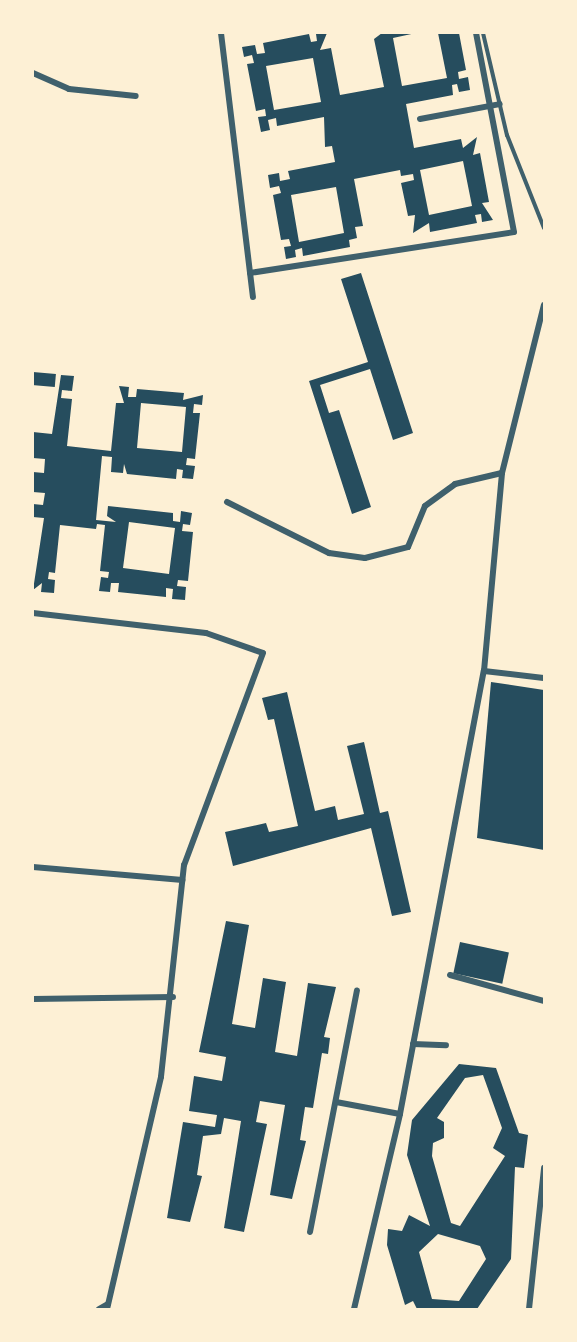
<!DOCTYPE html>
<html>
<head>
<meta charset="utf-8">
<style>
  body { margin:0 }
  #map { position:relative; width:577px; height:1342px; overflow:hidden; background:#fdf0d5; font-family:Signika,sans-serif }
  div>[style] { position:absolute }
  .building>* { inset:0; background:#264d5e; transform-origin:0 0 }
  .service>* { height:4px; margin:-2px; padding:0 2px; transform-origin:2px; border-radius:2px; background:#3f606c }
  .minor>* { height:6px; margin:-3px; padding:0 3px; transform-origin:3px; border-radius:3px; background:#3f606c }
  span { translate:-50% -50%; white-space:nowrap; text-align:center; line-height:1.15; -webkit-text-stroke:4.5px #fdf0d5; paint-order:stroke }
  .frame { position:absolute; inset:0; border:34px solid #fdf0d5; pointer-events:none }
</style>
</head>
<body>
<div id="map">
  <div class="building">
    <div style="clip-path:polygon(evenodd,327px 33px,320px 50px,331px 48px,340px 95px,384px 87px,374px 39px,382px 33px,416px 33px,393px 38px,402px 86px,447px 78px,438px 33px,459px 33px,466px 70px,458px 72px,459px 79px,468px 77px,470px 90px,459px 92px,457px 84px,452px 85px,453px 95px,406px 104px,414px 148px,461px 139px,463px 148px,477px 137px,473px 155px,480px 153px,489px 202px,482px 203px,493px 220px,482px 222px,481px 214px,475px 215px,477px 223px,430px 232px,429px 223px,413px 233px,415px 215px,408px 216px,401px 183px,414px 180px,413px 174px,401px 176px,400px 170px,354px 179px,363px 226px,355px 227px,357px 238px,349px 240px,350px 247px,303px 256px,302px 248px,295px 250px,296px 257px,286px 259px,284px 247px,291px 246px,289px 239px,281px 240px,273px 195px,281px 193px,279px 186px,270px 188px,268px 175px,279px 173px,280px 181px,290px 179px,288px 171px,335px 162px,332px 146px,325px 147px,324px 117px,277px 126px,276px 118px,268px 120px,270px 130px,261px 132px,258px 117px,266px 116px,265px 109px,256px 111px,247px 64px,254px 63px,252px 55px,244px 57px,242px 47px,255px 45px,257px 54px,265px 53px,263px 43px,309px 34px,311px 42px,317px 41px,316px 34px,327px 33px,313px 58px,321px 102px,274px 110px,266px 66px,313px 58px,327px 33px,463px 161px,472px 206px,429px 215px,420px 170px,463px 161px,327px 33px,336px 187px,344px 233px,299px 242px,291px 195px,336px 187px)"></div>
    <div style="clip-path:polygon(361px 273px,413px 433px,393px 440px,370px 369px,320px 385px,329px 413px,339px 410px,371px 507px,352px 514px,309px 381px,368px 362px,341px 279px)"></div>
    <div style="left:33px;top:372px;width:23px;height:13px;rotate:5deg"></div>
    <div style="clip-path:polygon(evenodd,61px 375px,74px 376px,72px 391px,62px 390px,61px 398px,72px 399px,67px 446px,111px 451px,116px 403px,124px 403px,119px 386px,129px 387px,128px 397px,136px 397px,137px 389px,184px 393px,183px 400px,203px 395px,202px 405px,194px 404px,193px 413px,200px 413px,195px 459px,187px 458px,186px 465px,195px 466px,193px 479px,182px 478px,183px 470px,177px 469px,176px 479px,127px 474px,124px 464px,123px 473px,111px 472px,112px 457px,102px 456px,96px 520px,116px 522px,107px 516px,108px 506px,173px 513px,173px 521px,180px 522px,181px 511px,192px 513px,190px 525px,183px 524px,182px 531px,193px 532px,188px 581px,178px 580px,177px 586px,186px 587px,185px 600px,172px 599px,173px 589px,166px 588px,166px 597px,118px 592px,119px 583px,111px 583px,110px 592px,99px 591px,101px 577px,108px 578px,109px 572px,100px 571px,105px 525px,97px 524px,96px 529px,60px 525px,55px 573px,49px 572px,48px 579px,55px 580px,54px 593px,41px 592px,42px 583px,33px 590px,44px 518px,33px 517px,33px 504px,43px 505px,45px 493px,33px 492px,33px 472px,44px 473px,45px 459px,33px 458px,33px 432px,52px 434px,61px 375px,141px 403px,186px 407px,182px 452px,137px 448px,141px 403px,61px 375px,129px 522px,175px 528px,169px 574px,123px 568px,129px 522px)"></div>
    <div style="clip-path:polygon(491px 682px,544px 690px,544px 850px,477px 838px)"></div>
    <div style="clip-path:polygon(287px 692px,315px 811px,335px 806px,338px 820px,364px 814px,347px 746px,364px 742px,380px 813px,388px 811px,411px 912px,392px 916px,371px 828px,233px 866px,225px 832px,266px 823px,269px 832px,298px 826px,274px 719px,268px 720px,262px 698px)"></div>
    <div style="clip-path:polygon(226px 921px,249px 925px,232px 1024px,255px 1028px,263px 978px,286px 982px,275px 1052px,297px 1056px,308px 983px,336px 987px,324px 1037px,330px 1038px,328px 1054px,322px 1053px,313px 1108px,305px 1107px,300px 1140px,306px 1141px,292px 1199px,270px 1195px,285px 1105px,260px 1101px,256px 1122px,267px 1124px,244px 1232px,224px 1228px,241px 1121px,224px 1118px,221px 1134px,203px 1136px,197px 1175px,202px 1176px,190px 1222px,167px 1218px,183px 1122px,215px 1127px,217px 1115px,189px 1111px,194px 1076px,222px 1081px,226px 1057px,199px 1052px)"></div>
    <div style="left:460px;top:942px;width:50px;height:32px;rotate:12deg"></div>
    <div style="clip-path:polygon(evenodd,459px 1064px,496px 1068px,519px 1133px,528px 1135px,524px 1168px,515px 1167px,511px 1259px,477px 1309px,417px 1309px,413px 1301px,405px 1305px,387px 1245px,388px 1229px,402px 1231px,409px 1215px,430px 1226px,407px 1155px,412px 1120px,459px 1064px,483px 1075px,502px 1128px,493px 1148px,505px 1156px,460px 1226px,451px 1223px,432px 1156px,433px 1143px,444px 1138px,444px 1122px,437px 1118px,465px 1078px,483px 1075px,459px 1064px,438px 1234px,480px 1246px,486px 1259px,459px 1301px,432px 1299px,419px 1252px,438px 1234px)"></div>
  </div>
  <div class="service">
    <div style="left:483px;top:33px;width:105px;rotate:76.8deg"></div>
    <div style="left:507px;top:135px;width:100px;rotate:68.3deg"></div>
  </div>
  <div class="minor">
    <div style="left:221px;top:33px;width:266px;rotate:83.1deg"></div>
    <div style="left:33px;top:73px;width:39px;rotate:24deg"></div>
    <div style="left:69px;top:89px;width:67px;rotate:6deg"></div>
    <div style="left:420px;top:119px;width:81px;rotate:-10.6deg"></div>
    <div style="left:250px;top:273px;width:267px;rotate:-8.8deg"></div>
    <div style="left:514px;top:232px;width:203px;rotate:-100.8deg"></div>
    <div style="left:227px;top:502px;width:114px;rotate:26.6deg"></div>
    <div style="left:329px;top:553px;width:36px;rotate:8deg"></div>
    <div style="left:365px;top:558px;width:44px;rotate:-14.3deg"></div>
    <div style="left:408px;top:547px;width:44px;rotate:-67.5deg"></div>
    <div style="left:425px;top:506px;width:37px;rotate:-36deg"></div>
    <div style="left:455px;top:484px;width:48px;rotate:-13.2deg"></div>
    <div style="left:33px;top:613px;width:174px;rotate:6.6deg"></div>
    <div style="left:206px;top:633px;width:60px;rotate:19.3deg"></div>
    <div style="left:263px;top:653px;width:226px;rotate:110.4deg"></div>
    <div style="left:184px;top:865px;width:213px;rotate:96.2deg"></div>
    <div style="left:161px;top:1077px;width:238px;rotate:103.1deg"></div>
    <div style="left:484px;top:671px;width:60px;rotate:6.7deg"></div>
    <div style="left:33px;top:867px;width:150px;rotate:5deg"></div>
    <div style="left:450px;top:975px;width:98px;rotate:15.5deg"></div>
    <div style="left:33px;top:999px;width:140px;rotate:-0.8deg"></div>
    <div style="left:413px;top:1044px;width:33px;rotate:2deg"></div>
    <div style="left:336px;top:1102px;width:65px;rotate:10.6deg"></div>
    <div style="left:310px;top:1232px;width:246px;rotate:-79deg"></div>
    <div style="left:99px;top:1309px;width:10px;rotate:-29deg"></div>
    <div style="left:354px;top:1309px;width:200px;rotate:-76.7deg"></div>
    <div style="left:400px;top:1114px;width:451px;rotate:-79.3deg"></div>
    <div style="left:484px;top:671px;width:199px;rotate:-84.8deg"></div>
    <div style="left:502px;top:473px;width:173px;rotate:-76deg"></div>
    <div style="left:529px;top:1309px;width:142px;rotate:-83.9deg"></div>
  </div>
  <div class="frame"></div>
</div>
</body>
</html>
